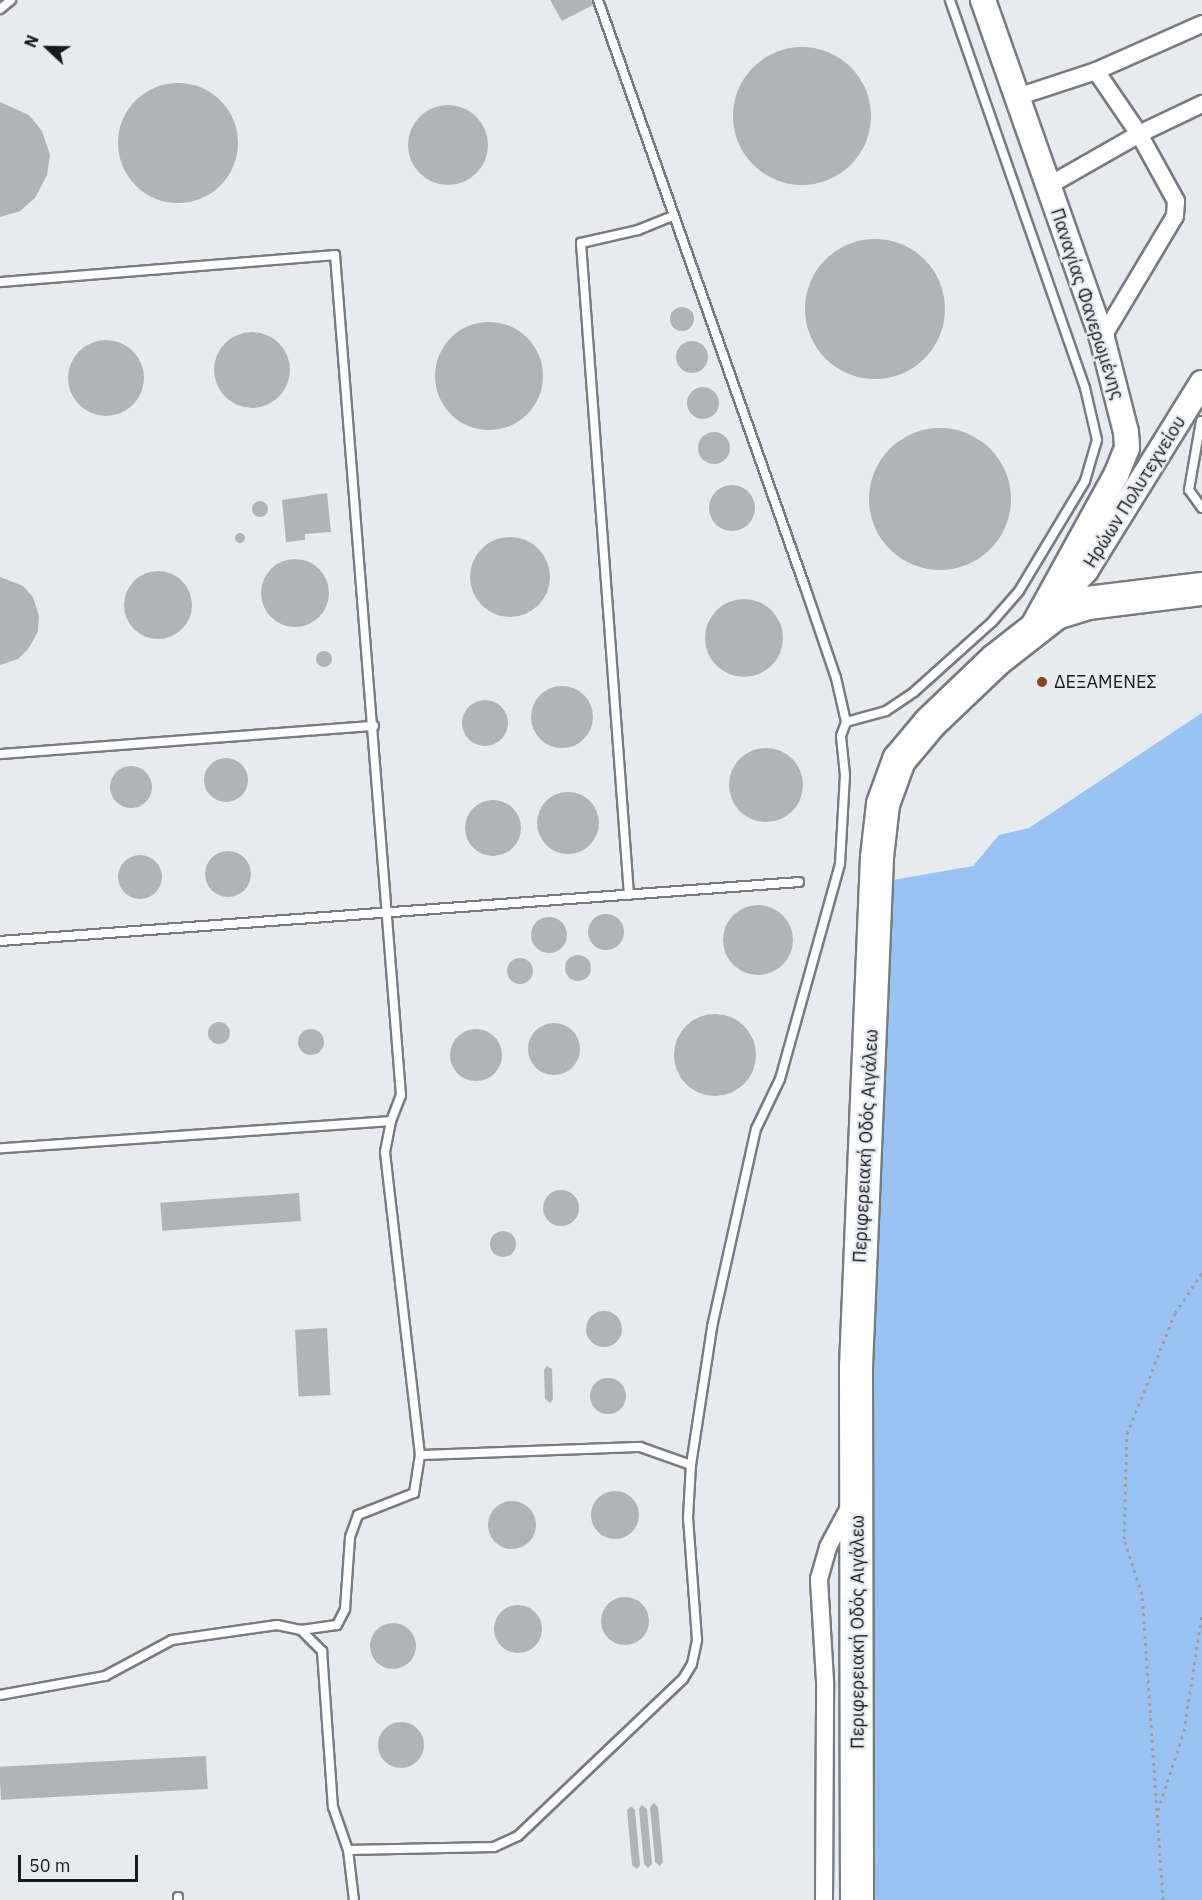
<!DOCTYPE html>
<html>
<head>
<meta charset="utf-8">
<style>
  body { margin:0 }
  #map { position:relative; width:1202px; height:1900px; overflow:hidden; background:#e7ebf0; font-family:"IBM Plex Sans",sans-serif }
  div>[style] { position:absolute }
  .green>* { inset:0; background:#9ac2f3 }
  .building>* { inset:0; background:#b0b4b9; transform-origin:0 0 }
  .round { border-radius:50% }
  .path>* { height:3px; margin-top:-1.5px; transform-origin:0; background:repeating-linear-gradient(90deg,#9b9ea2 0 3px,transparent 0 7.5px) }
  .roads { filter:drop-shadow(2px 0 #787c80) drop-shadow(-2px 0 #787c80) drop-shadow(0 2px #787c80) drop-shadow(0 -2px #787c80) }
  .lane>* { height:8px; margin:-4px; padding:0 4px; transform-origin:4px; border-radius:4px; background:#fff }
  .street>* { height:16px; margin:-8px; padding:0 8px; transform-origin:8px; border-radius:8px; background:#fff }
  .secondary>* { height:24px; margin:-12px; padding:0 12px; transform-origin:12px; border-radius:12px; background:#fff }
  .highway>* { height:32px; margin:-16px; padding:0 16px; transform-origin:16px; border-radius:16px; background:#fff }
  .dots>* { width:16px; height:16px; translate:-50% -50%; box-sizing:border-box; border:3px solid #e7ebf0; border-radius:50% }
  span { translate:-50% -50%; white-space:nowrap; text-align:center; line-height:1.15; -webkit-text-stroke:4.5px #e7ebf0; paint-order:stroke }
  .street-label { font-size:18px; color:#18191b }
  .poi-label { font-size:18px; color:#18191b }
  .left { translate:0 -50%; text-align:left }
  .north { position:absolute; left:18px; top:18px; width:60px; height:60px; -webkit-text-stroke:4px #e7ebf0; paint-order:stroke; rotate:292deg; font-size:16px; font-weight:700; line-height:24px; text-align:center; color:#18191b }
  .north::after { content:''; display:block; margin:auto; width:21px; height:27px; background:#18191b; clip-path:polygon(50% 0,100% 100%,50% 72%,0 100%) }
  .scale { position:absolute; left:18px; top:1855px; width:120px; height:27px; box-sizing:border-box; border:3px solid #18191b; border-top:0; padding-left:8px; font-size:18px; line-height:21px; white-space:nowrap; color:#18191b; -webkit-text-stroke:4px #e7ebf0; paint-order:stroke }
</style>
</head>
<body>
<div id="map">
  <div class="green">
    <div style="clip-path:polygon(1202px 713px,1202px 1900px,871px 1900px,867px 1384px,887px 881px,973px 866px,999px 835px,1029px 828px)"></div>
  </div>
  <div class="building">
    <div style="clip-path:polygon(550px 0,591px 0,593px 5px,562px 21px)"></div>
    <div class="round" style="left:733px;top:47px;width:138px;height:138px"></div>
    <div class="round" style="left:118px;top:83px;width:120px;height:120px"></div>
    <div style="clip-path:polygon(0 102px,29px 115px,42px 131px,50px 155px,47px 175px,35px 198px,20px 211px,0 217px)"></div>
    <div class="round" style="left:408px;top:105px;width:80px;height:80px"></div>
    <div class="round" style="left:805px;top:239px;width:140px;height:140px"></div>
    <div class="round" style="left:670px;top:307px;width:24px;height:24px"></div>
    <div class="round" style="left:435px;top:322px;width:108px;height:108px"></div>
    <div class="round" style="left:214px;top:332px;width:76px;height:76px"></div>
    <div class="round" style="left:68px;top:340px;width:76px;height:76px"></div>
    <div class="round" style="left:676px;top:341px;width:32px;height:32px"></div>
    <div class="round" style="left:687px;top:387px;width:32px;height:32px"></div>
    <div class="round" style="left:869px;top:428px;width:142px;height:142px"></div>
    <div class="round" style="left:698px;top:432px;width:32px;height:32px"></div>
    <div class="round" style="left:709px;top:485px;width:46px;height:46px"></div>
    <div style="clip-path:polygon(327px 493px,331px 532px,305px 534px,305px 540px,286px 542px,282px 500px)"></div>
    <div class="round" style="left:252px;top:501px;width:16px;height:16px"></div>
    <div class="round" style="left:235px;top:533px;width:10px;height:10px"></div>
    <div class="round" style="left:470px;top:537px;width:80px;height:80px"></div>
    <div class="round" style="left:261px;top:559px;width:68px;height:68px"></div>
    <div class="round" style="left:124px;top:571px;width:68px;height:68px"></div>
    <div style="clip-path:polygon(0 577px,23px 586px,33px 597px,39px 616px,38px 631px,29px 648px,18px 659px,0 665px)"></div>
    <div class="round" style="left:705px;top:599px;width:78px;height:78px"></div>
    <div class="round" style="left:316px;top:651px;width:16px;height:16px"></div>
    <div class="round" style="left:531px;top:686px;width:62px;height:62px"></div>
    <div class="round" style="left:462px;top:700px;width:46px;height:46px"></div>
    <div class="round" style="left:729px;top:748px;width:74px;height:74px"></div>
    <div class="round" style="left:204px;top:758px;width:44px;height:44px"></div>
    <div class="round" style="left:110px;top:766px;width:42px;height:42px"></div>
    <div class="round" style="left:537px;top:792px;width:62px;height:62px"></div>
    <div class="round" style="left:465px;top:800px;width:56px;height:56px"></div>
    <div class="round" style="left:205px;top:851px;width:46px;height:46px"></div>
    <div class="round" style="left:118px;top:855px;width:44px;height:44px"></div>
    <div class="round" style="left:723px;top:905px;width:70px;height:70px"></div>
    <div class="round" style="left:588px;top:914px;width:36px;height:36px"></div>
    <div class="round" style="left:531px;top:917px;width:36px;height:36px"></div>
    <div class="round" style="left:565px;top:955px;width:26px;height:26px"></div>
    <div class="round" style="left:507px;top:958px;width:26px;height:26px"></div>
    <div class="round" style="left:674px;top:1014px;width:82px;height:82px"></div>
    <div class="round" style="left:208px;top:1022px;width:22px;height:22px"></div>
    <div class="round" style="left:528px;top:1023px;width:52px;height:52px"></div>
    <div class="round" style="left:298px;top:1029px;width:26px;height:26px"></div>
    <div class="round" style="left:450px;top:1029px;width:52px;height:52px"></div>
    <div class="round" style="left:543px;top:1190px;width:36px;height:36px"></div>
    <div style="left:299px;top:1193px;width:28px;height:139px;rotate:86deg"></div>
    <div class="round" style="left:490px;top:1231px;width:26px;height:26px"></div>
    <div class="round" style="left:586px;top:1311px;width:36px;height:36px"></div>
    <div style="left:327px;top:1328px;width:67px;height:32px;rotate:87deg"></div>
    <div style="clip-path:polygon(547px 1366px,552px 1369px,553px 1399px,550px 1403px,545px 1399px,544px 1370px)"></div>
    <div class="round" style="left:590px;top:1378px;width:36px;height:36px"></div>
    <div class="round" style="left:591px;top:1491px;width:48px;height:48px"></div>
    <div class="round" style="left:488px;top:1501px;width:48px;height:48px"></div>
    <div class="round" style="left:601px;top:1597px;width:48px;height:48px"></div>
    <div class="round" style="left:494px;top:1605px;width:48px;height:48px"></div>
    <div class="round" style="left:370px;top:1623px;width:46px;height:46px"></div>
    <div class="round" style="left:378px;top:1722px;width:46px;height:46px"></div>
    <div style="left:206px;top:1756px;width:33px;height:207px;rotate:87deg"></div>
    <div style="clip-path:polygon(654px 1803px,658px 1807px,663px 1862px,660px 1866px,655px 1862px,650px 1807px)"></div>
    <div style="clip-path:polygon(642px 1805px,647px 1809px,652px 1864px,648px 1868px,644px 1864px,639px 1809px)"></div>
    <div style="clip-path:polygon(631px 1806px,635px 1810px,640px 1865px,637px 1869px,632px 1865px,627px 1810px)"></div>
  </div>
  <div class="path">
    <div style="left:1158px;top:1810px;width:83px;rotate:-71.8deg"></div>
    <div style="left:1184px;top:1731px;width:118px;rotate:-81.3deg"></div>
    <div style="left:1163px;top:1900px;width:307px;rotate:-93.9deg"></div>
    <div style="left:1142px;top:1594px;width:58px;rotate:-108.1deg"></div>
    <div style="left:1124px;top:1539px;width:105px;rotate:-88.4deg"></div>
    <div style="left:1127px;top:1434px;width:130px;rotate:-68.4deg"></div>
    <div style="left:1175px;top:1313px;width:48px;rotate:-56deg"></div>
  </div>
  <div class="roads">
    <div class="lane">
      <div style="left:598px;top:0;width:622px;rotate:70.58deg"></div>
      <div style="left:805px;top:587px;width:96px;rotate:71.2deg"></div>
      <div style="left:836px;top:678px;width:45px;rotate:77.2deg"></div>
      <div style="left:0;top:9px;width:14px;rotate:-39deg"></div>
      <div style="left:0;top:282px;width:336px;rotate:-4.6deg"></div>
      <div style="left:335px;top:255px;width:843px;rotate:85.51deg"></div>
      <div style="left:401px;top:1095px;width:28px;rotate:111deg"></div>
      <div style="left:391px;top:1121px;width:392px;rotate:176deg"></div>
      <div style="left:1201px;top:421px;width:70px;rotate:99.9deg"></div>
      <div style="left:1189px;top:490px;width:22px;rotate:54deg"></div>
      <div style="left:0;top:754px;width:375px;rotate:-4.3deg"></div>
      <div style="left:629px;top:895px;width:654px;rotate:-94.21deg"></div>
      <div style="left:581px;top:243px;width:58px;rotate:-12.8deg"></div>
      <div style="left:638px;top:230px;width:37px;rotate:-22deg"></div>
      <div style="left:0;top:941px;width:801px;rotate:-4.22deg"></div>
      <div style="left:691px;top:1465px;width:140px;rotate:-81.3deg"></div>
      <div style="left:712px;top:1327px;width:203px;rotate:-77.5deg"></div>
      <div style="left:756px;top:1129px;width:55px;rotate:-64.4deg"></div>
      <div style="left:780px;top:1079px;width:223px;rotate:-74.4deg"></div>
      <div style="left:840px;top:864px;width:89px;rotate:-86.8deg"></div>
      <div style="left:845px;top:775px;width:39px;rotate:-96deg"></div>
      <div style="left:841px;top:736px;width:15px;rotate:-70deg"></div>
      <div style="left:846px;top:722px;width:41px;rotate:-15.4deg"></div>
      <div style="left:886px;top:711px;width:34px;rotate:-34deg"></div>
      <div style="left:914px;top:692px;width:105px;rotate:-41.9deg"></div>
      <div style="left:992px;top:622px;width:41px;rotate:-48.9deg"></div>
      <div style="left:1019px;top:591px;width:128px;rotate:-59deg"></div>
      <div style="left:1085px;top:481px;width:43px;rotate:-73.7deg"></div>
      <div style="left:1097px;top:440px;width:53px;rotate:-103deg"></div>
      <div style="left:1085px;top:388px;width:411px;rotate:-109.2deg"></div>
      <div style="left:301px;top:1630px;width:30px;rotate:45deg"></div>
      <div style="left:322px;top:1651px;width:156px;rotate:86deg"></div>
      <div style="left:333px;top:1807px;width:46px;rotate:70.8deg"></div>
      <div style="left:348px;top:1850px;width:50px;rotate:83.2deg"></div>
      <div style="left:0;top:1695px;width:107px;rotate:-10.3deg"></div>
      <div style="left:105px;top:1676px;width:76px;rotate:-28.2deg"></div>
      <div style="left:172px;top:1640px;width:106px;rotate:-8.1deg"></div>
      <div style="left:277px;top:1625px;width:25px;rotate:12deg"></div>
      <div style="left:301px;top:1630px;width:36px;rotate:-8deg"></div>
      <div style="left:337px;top:1625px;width:18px;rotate:-63deg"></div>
      <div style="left:345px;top:1609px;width:72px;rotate:-86deg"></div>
      <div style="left:350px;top:1537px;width:23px;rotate:-70deg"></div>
      <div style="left:358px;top:1515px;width:60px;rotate:-21.4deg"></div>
      <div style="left:414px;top:1493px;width:38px;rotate:-81deg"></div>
      <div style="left:348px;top:1850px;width:146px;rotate:-1.2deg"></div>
      <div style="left:494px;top:1847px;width:26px;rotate:-25deg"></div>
      <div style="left:518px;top:1836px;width:228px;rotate:-43.6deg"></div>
      <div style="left:683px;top:1679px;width:17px;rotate:-59deg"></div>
      <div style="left:692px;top:1664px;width:25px;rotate:-78deg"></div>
      <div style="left:697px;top:1640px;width:122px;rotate:-94.2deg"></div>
      <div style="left:688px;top:1518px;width:53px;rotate:-86.8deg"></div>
      <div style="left:691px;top:1465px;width:54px;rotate:-160.6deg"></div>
      <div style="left:640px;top:1447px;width:220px;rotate:177.9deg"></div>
      <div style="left:420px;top:1455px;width:305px;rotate:-96.6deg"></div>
      <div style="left:385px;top:1152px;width:32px;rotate:-79deg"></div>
      <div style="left:178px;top:1897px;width:3px;rotate:90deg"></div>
    </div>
    <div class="street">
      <div style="left:1096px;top:71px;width:76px;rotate:55.7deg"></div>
      <div style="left:1139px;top:134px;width:77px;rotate:61.1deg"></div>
      <div style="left:1176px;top:201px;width:15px;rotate:94deg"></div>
      <div style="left:1175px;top:216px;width:142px;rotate:120.9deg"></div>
      <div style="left:1017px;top:97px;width:83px;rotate:-18.2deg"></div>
      <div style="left:1096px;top:71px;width:116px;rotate:-23.9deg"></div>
      <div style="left:1048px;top:186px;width:105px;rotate:-29.7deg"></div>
      <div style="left:1139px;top:134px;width:70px;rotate:-25.5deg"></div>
      <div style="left:824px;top:1900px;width:219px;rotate:-89.7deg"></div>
      <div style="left:825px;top:1681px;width:102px;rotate:-93.4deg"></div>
      <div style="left:819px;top:1579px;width:33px;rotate:-74deg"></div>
      <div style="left:828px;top:1547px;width:47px;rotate:-61.8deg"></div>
    </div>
    <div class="secondary">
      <div style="left:983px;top:0;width:358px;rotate:70.6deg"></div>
      <div style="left:1102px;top:338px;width:97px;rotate:75.7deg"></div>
      <div style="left:1126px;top:432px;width:16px;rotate:86deg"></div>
      <div style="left:1127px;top:448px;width:29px;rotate:112deg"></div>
      <div style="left:1116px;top:475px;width:175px;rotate:118.8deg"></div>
      <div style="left:1056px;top:586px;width:19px;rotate:-12deg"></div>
      <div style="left:1075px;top:582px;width:16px;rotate:-47deg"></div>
      <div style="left:1086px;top:570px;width:220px;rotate:-58.2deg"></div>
    </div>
    <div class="highway">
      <div style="left:857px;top:1900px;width:533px;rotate:-90.11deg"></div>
      <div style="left:856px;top:1367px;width:510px;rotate:-87.64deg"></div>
      <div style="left:877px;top:857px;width:53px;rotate:-83.5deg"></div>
      <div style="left:883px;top:804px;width:47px;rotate:-70deg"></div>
      <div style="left:899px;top:760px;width:48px;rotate:-50deg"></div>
      <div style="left:930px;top:723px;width:91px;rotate:-43.7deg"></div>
      <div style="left:996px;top:660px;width:76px;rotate:-38.1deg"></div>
      <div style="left:1056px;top:613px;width:34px;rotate:-17deg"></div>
      <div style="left:1088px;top:603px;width:115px;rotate:-7deg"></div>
    </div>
  </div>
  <div class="dots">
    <div style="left:1042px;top:682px;background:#8b4422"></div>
  </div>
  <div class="street-label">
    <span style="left:1087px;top:304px;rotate:72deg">Παναγίας Φανερωμένης</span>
    <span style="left:1135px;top:492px;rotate:-58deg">Ηρώων Πολυτεχνείου</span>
    <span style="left:866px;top:1146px;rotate:-87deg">Περιφερειακή Οδός Αιγάλεω</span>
    <span style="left:858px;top:1632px;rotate:-90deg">Περιφερειακή Οδός Αιγάλεω</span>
  </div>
  <div class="poi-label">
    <span class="left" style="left:1054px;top:682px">ΔΕΞΑΜΕΝΕΣ</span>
  </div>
  <div class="north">N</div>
  <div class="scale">50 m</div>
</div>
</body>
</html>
